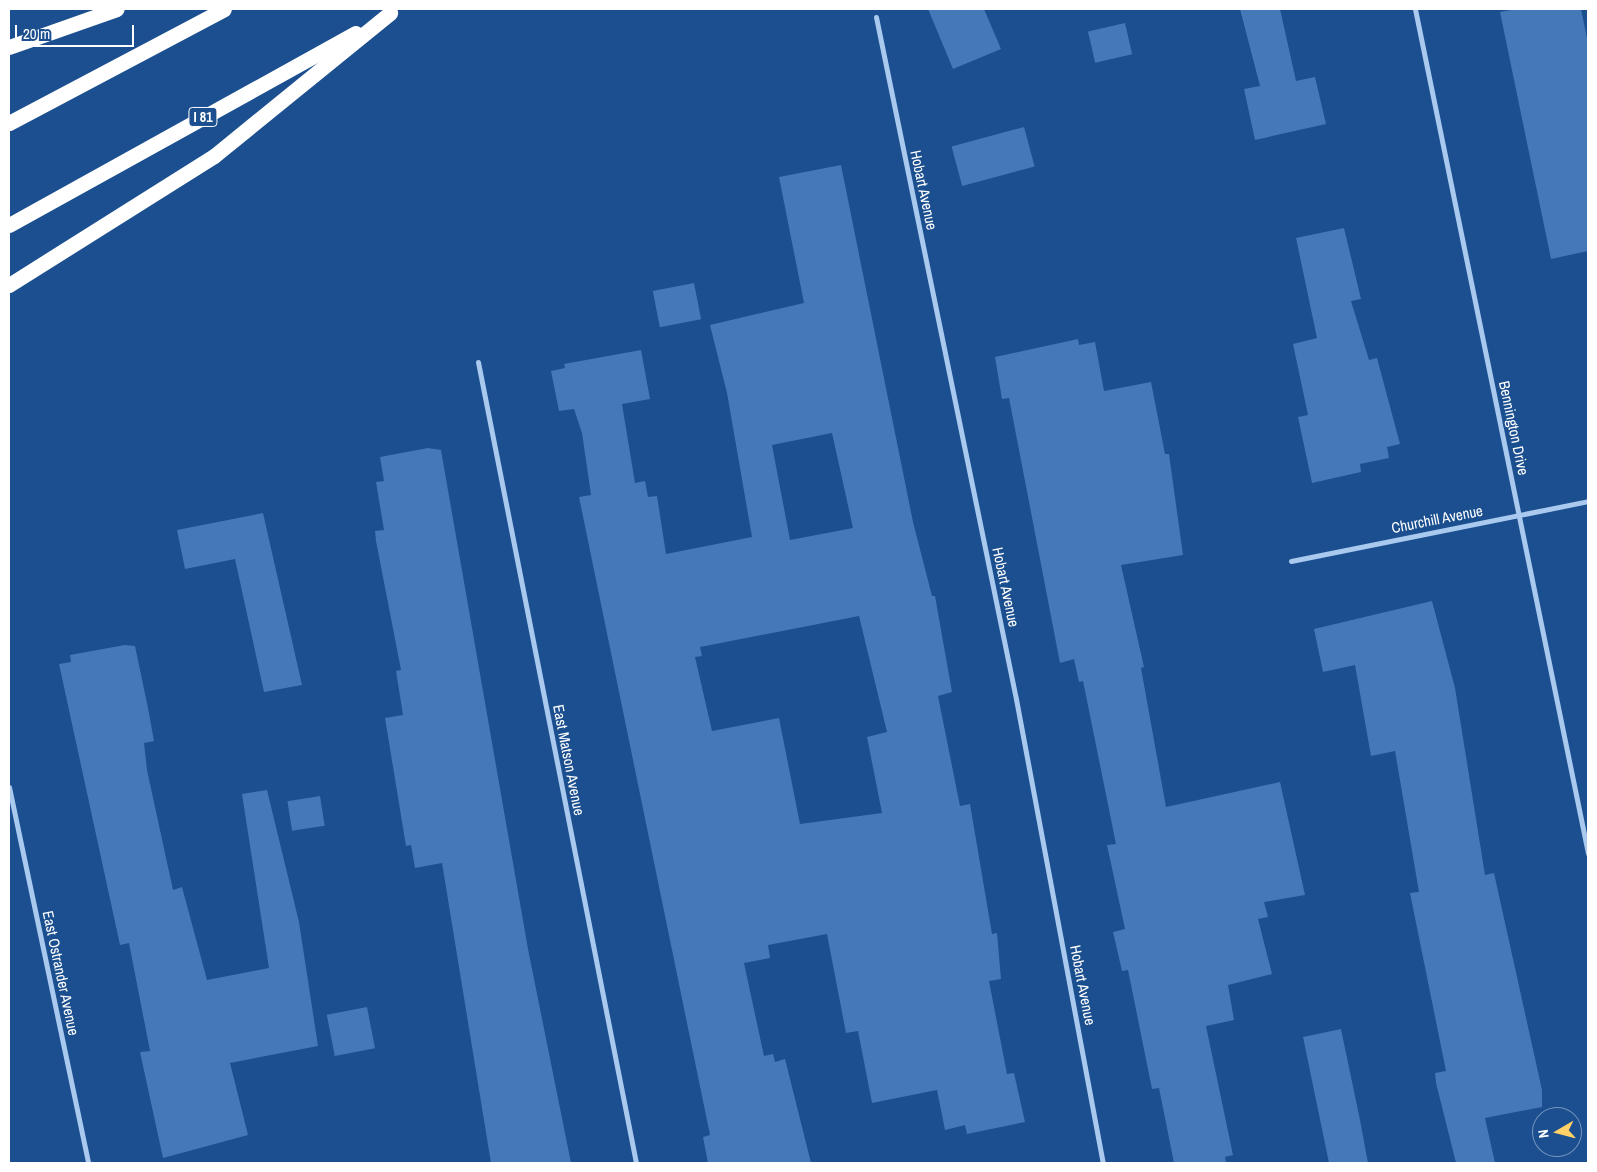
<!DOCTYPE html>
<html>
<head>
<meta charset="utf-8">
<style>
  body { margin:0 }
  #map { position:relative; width:1597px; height:1172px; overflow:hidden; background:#1b4f8f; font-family:"Archivo Narrow",sans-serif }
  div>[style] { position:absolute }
  .building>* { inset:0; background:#4478b7; transform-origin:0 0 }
  .street>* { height:5px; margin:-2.5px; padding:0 2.5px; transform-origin:2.5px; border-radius:2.5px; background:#a9c9ee }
  .highway>* { height:15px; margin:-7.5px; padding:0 7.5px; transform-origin:7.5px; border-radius:7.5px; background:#fff }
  span { translate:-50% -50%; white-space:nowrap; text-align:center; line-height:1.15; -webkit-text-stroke:4px #1b4f8f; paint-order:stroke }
  .shield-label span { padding:1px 4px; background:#1b4f8f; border:1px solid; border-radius:4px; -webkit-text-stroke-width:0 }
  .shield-label { font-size:14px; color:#fff; font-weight:700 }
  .street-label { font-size:15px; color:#fff }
  .frame { position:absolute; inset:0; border:10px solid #fff; pointer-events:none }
  .north { position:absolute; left:1532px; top:1107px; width:50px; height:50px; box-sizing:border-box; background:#1b4f8f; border:1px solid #7695bc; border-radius:50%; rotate:262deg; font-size:14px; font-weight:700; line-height:20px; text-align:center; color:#fff }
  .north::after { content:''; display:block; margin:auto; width:18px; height:22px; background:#ffd166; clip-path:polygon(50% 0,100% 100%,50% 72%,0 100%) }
  .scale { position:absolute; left:15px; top:25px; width:119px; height:22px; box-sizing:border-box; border:2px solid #fff; border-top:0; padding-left:6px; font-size:15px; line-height:18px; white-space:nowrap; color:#fff; -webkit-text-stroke:4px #1b4f8f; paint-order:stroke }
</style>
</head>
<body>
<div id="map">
  <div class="building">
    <div style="clip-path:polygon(928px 9px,984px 9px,1001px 49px,953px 69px)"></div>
    <div style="clip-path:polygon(1240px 9px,1280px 9px,1296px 81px,1315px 77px,1326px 124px,1255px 140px,1244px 89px,1260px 86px)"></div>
    <div style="clip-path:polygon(1516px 9px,1581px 9px,1588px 43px,1588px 251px,1551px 259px,1500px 12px)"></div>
    <div style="left:1125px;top:23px;width:32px;height:38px;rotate:77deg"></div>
    <div style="left:1024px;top:127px;width:41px;height:75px;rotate:75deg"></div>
    <div style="clip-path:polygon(evenodd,841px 165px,913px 522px,932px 596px,935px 596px,952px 692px,938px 696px,960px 806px,970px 804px,992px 934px,997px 933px,1001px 979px,989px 981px,1007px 1074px,1014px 1073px,1025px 1122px,967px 1134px,965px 1125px,945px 1130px,937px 1090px,872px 1103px,858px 1031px,846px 1033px,827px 934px,768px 945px,770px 958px,744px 963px,764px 1056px,773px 1054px,775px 1062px,785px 1059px,811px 1163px,708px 1163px,703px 1137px,710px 1135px,579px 497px,591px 495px,582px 433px,574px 409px,559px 411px,551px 371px,565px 368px,564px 364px,641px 350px,650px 399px,622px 404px,635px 483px,645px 481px,648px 497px,657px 496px,666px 554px,752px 537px,727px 393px,710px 325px,804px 303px,779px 177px,841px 165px,832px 433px,853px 528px,790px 540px,772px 445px,832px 433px,841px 165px,859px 616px,887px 732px,867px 737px,882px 813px,800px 824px,779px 718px,712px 731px,695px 657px,702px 656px,700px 647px,859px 616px)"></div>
    <div style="clip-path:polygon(1344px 228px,1361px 299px,1351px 301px,1369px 360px,1377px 358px,1400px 444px,1387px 447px,1389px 458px,1360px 464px,1361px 472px,1312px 483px,1298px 417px,1308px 415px,1293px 344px,1317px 338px,1296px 238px)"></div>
    <div style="left:694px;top:283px;width:37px;height:42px;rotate:79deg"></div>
    <div style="clip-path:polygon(1078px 339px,1079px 345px,1095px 342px,1104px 391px,1151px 382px,1165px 454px,1169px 454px,1183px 555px,1121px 565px,1144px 667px,1141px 668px,1166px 807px,1280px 782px,1305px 895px,1264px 902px,1268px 917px,1258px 919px,1272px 974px,1228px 985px,1234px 1020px,1206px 1026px,1233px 1155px,1225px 1157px,1226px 1163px,1174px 1163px,1159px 1088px,1152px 1089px,1128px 970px,1122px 971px,1113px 932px,1125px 929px,1107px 845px,1116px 844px,1083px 681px,1079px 682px,1074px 659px,1060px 663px,1009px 398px,1002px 399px,995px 357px)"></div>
    <div style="clip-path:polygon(428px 448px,441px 450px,528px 949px,571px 1163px,491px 1163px,442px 863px,415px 868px,411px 845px,406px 846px,385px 718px,403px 715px,396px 671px,401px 670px,376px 541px,375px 531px,384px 530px,376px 482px,384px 481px,380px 457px)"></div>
    <div style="clip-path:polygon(263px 513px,302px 685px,264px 692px,235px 559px,185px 569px,177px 530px)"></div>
    <div style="clip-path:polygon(1432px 601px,1455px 688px,1485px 875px,1494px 873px,1542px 1090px,1542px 1107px,1485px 1118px,1495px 1163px,1456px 1163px,1436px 1083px,1435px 1073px,1446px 1071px,1410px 893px,1419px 892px,1395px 751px,1371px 756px,1355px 665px,1323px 672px,1314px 629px)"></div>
    <div style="clip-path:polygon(125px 645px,135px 646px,148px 708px,154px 741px,144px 743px,147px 770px,173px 890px,182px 887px,207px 980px,269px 968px,242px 794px,267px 790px,299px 922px,318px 1046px,230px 1063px,248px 1135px,163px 1158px,140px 1052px,150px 1051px,129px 943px,120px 945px,59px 664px,71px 662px,70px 655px)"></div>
    <div style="left:320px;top:796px;width:30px;height:33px;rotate:81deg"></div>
    <div style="left:367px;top:1007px;width:42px;height:41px;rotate:79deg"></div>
    <div style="clip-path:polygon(1341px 1029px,1360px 1120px,1368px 1163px,1329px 1163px,1303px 1037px)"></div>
  </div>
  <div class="street">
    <div style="left:1415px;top:9px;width:862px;rotate:78.42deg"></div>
    <div style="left:876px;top:17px;width:696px;rotate:78.4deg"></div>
    <div style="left:1016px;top:699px;width:472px;rotate:79.4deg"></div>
    <div style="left:478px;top:362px;width:816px;rotate:78.84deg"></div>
    <div style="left:1291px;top:561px;width:303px;rotate:-11.4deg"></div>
    <div style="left:9px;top:787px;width:384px;rotate:78.1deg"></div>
  </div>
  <div class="highway">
    <div style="left:9px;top:47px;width:114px;rotate:-19.4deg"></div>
    <div style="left:9px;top:123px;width:243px;rotate:-27.9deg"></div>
    <div style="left:9px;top:225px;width:396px;rotate:-29deg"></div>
    <div style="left:9px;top:285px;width:242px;rotate:-32.2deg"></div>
    <div style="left:214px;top:156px;width:227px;rotate:-39.1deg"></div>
  </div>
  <div class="shield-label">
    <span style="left:203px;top:117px">I 81</span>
  </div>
  <div class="street-label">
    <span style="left:924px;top:190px;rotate:78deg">Hobart Avenue</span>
    <span style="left:1514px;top:428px;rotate:78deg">Bennington Drive</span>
    <span style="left:1437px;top:519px;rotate:-11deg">Churchill Avenue</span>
    <span style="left:1006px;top:587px;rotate:78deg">Hobart Avenue</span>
    <span style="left:569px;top:760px;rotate:79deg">East Matson Avenue</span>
    <span style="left:61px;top:973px;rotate:78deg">East Ostrander Avenue</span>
    <span style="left:1083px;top:985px;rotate:79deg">Hobart Avenue</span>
  </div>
  <div class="frame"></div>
  <div class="north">N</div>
  <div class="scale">20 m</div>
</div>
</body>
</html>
